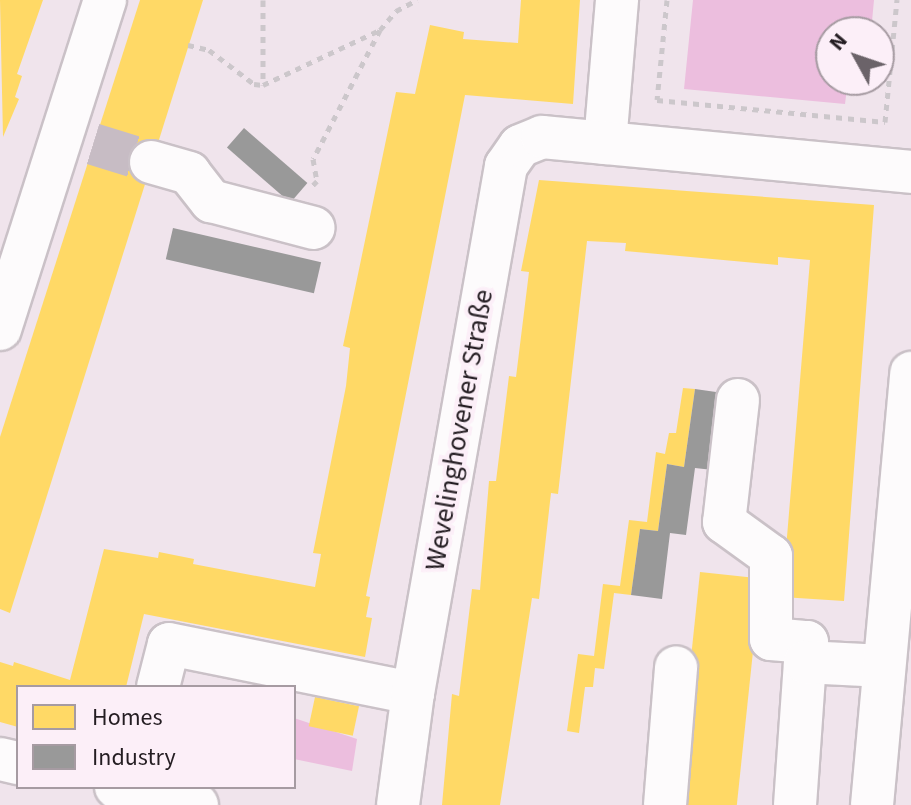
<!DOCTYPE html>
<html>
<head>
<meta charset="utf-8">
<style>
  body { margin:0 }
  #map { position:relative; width:911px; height:805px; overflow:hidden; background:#f0e4ec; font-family:"Source Sans 3",sans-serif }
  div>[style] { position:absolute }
  .green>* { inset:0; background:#ecbede }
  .homes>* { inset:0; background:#ffd966; transform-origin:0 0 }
  .industry>* { inset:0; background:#999; transform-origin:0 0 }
  .minor-tunnel>* { height:42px; margin-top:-21px; transform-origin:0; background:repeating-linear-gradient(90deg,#c7bcc4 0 42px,transparent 0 63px) }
  .path>* { height:5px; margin-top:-2.5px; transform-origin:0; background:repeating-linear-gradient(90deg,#ccc7cb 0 6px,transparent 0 12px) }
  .roads { filter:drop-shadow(2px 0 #cac1c7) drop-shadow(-2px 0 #cac1c7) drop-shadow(0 2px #cac1c7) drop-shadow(0 -2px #cac1c7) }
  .minor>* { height:42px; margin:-21px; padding:0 21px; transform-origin:21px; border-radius:21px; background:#fdfbfc }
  span { translate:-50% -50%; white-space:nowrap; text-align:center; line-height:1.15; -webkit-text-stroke:8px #fceff8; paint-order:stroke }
  .street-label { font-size:28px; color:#241d22 }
  .legend { position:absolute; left:16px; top:685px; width:280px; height:104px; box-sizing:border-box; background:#fceff8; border:2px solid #a69ba2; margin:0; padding:10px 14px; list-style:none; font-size:24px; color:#241d22 }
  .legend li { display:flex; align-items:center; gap:16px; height:40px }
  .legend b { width:40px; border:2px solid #a69ba2 }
  .north { position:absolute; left:815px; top:16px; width:80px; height:80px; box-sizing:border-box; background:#fceff8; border:2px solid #a69ba2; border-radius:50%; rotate:310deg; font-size:22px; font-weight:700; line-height:32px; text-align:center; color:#241d22 }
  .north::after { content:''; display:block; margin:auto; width:28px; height:36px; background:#6b6369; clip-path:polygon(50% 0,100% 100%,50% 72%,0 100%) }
</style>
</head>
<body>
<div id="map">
  <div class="green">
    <div style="clip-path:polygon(693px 0,874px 0,871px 32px,831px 32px,831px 80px,866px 80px,865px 90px,847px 88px,845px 104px,684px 89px)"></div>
    <div style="clip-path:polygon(294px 718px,357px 739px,352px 771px,294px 759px)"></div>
  </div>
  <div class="homes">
    <div style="clip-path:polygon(0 0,43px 0,17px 74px,22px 76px,15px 97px,19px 99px,3px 137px)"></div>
    <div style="clip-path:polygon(140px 0,203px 0,10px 613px,0 609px,0 437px)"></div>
    <div style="clip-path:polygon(521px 0,580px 0,573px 104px,465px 95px,366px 596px,370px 597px,366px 617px,372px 618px,365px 657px,144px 614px,126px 687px,18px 687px,18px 727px,0 722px,0 662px,13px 666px,14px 662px,70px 680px,104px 549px,158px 558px,159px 552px,194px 559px,193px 564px,315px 587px,321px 554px,313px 553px,346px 386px,350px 348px,343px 346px,396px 92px,415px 94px,430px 25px,464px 32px,463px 39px,518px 43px)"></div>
    <div style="clip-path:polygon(539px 180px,874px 205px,844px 601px,782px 597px,810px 260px,778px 257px,778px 265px,625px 251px,626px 243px,587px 241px,558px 494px,551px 493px,539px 599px,532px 598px,500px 805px,442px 805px,452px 694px,459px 696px,472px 589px,480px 590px,489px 481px,496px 481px,509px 376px,516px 377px,529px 272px,521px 271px)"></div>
    <div style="clip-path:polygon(683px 388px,695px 389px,684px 467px,667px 464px,658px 531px,640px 529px,631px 595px,614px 593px,604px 669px,595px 668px,593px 687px,585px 687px,579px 733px,567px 731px,578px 654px,594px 656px,603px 584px,620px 586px,629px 520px,647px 522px,656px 452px,665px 454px,669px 433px,676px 433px)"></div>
    <div style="left:700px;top:572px;width:61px;height:234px;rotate:6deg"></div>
    <div style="left:315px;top:697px;width:45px;height:30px;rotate:12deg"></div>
  </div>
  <div class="industry">
    <div style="left:244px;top:128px;width:84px;height:26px;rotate:41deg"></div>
    <div style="left:173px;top:228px;width:152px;height:32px;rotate:13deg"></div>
    <div style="clip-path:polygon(695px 389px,723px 393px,713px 470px,695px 468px,686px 535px,670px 533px,662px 599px,631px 595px,640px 529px,658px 531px,667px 464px,684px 467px)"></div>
  </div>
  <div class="minor-tunnel">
    <div style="left:93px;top:144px;width:61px;rotate:17.2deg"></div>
  </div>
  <div class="path">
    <div style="left:263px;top:0;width:85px;rotate:90deg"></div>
    <div style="left:667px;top:0;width:100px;rotate:95.7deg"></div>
    <div style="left:657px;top:100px;width:229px;rotate:5.5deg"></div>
    <div style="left:885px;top:122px;width:123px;rotate:-84.4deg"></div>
    <div style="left:380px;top:30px;width:25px;rotate:-50deg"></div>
    <div style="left:396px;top:11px;width:24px;rotate:-28deg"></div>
    <div style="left:188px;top:45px;width:22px;rotate:13deg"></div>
    <div style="left:209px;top:50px;width:56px;rotate:37.1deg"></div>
    <div style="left:254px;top:84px;width:9px;rotate:6deg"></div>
    <div style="left:263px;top:85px;width:129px;rotate:-25.2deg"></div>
    <div style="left:380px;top:30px;width:145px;rotate:117.4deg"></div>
    <div style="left:313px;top:159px;width:22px;rotate:80deg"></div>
    <div style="left:317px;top:181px;width:8px;rotate:135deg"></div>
  </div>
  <div class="roads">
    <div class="minor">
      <div style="left:605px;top:143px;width:144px;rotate:-85.2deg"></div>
      <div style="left:151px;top:162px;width:40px;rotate:16deg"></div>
      <div style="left:189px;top:173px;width:36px;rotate:52deg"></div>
      <div style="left:211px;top:201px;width:106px;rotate:14.7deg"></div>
      <div style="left:0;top:329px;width:345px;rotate:-72.3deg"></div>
      <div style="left:738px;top:400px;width:123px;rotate:96.5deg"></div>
      <div style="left:724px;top:522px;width:58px;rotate:35.9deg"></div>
      <div style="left:771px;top:556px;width:83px;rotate:90deg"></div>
      <div style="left:771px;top:639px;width:36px;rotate:5deg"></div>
      <div style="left:807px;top:642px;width:20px;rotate:96deg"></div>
      <div style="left:158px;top:687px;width:44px;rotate:-75.7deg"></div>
      <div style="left:169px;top:644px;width:249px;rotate:11.4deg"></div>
      <div style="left:0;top:759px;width:18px;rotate:13deg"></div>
      <div style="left:116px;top:787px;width:83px;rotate:12.5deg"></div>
      <div style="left:398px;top:805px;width:113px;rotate:-82.4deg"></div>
      <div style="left:413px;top:693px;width:535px;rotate:-79.99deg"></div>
      <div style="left:506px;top:166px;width:24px;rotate:-55deg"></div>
      <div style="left:520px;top:146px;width:24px;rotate:-22deg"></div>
      <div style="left:542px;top:137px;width:371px;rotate:5.4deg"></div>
      <div style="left:665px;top:805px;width:138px;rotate:-85.4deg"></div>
      <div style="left:795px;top:805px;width:143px;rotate:-86deg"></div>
      <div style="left:805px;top:662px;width:78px;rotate:2.9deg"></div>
      <div style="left:872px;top:805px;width:434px;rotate:-84.8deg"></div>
    </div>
  </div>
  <div class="street-label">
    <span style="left:459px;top:430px;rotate:-80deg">Wevelinghovener Straße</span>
  </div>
  <ul class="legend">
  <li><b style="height:22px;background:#ffd966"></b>Homes</li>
  <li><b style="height:22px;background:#999"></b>Industry</li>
  </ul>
  <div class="north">N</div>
</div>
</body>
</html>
